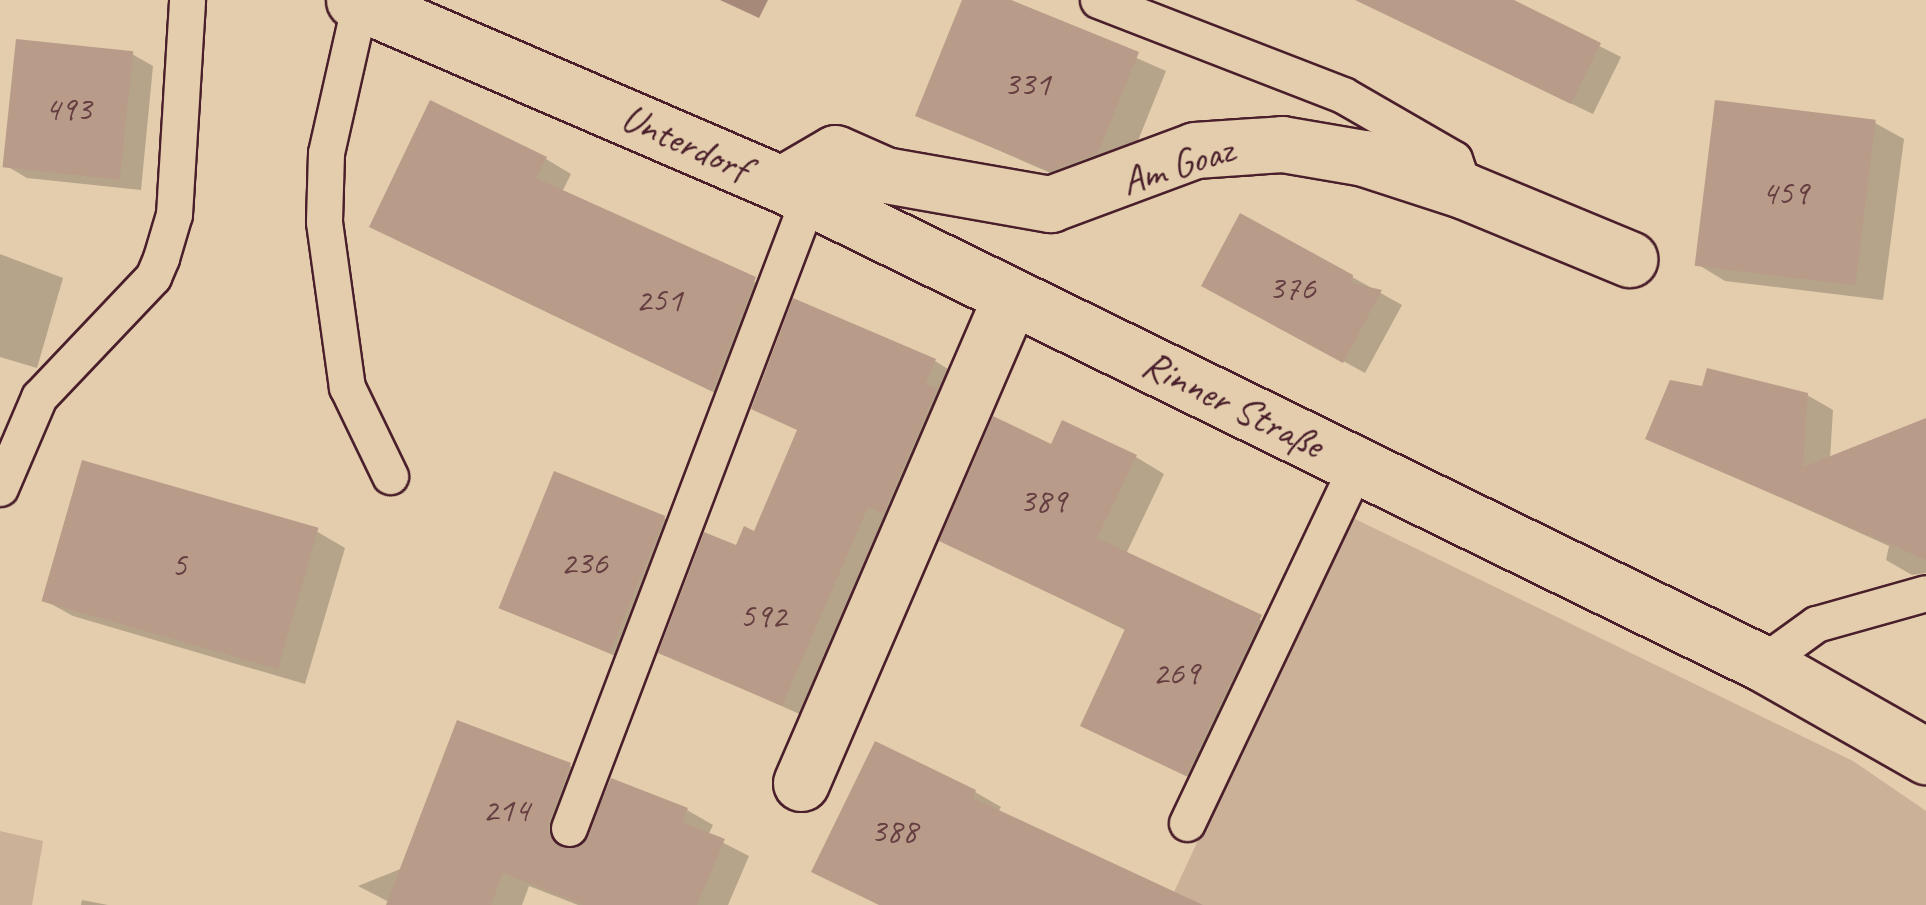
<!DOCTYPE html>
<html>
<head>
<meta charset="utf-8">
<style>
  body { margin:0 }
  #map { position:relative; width:1926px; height:905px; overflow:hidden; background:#e3cdad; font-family:Caveat,sans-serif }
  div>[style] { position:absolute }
  .green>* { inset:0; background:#cab198 }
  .water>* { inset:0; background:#a7897a }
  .shadow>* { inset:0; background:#0003 }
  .building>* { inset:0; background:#b89c89; transform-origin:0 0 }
  .roads { filter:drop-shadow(2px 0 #4a1f2b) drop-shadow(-2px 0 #4a1f2b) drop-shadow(0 2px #4a1f2b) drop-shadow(0 -2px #4a1f2b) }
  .service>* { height:35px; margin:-17.5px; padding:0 17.5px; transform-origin:17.5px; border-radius:17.5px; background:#e3cdad }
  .minor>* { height:55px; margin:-27.5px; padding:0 27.5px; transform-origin:27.5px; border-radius:27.5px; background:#e3cdad }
  .secondary>* { height:55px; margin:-27.5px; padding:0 27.5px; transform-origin:27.5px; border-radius:27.5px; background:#e3cdad }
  span { translate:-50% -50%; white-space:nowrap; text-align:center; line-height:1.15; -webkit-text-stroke:10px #e3cdad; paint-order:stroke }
  .number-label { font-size:35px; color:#663e42 }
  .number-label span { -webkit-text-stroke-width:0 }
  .street-label { font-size:40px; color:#4a1f2b }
</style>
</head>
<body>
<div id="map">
  <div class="green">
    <div style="clip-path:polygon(1349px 516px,1853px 761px,1926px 811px,1926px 905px,1168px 905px)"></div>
    <div style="clip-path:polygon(0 831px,43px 841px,32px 905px,0 905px)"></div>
  </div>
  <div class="water">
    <div style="clip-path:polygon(720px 0,768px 0,759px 18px)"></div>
  </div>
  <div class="shadow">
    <div style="clip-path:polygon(965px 0,1005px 0,1166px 71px,1127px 168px,1080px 186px,918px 115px)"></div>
    <div style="clip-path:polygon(1420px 0,1508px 0,1621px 57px,1593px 114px,1430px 36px)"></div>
    <div style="clip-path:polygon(132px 54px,153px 66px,141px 190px,27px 178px,5px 165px)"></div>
    <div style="clip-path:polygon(1875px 123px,1904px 139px,1883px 300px,1725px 281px,1697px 264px)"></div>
    <div style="clip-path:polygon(546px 159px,571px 174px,562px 192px,780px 294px,738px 404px,397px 240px)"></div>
    <div style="clip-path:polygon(0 254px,63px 278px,37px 368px,0 357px)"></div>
    <div style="clip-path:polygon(1352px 277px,1402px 305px,1365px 373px,1226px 297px)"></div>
    <div style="clip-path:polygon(935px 361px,956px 374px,804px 716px,661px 652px,738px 548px)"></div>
    <div style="clip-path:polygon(1704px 389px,1807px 395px,1833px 410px,1830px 459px,1926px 420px,1926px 573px,1912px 575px,1886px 560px,1889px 546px,1648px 438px)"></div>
    <div style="clip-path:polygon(1052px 447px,1136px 457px,1164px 474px,1126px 554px,1289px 634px,1215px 790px,1083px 725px,1127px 631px,942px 540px)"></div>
    <div style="clip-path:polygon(664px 518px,685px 531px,634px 664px,503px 608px)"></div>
    <div style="clip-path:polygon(316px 531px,345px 548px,305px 684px,73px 616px,44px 600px)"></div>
    <div style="clip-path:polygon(877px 744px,975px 792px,1001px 807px,998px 812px,1174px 905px,880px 905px)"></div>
    <div style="clip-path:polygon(570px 766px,595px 780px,573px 848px,687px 810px,713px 825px,708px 835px,749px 856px,728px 905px,578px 905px,529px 886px,522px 905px,395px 905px,358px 886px,403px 868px)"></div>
    <div style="clip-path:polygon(82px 900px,108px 905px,81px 905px)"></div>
  </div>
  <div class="building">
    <div style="clip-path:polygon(962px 0,1011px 0,1139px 52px,1098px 153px,1050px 171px,915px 116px)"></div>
    <div style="clip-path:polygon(1355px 0,1514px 0,1601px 43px,1571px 104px)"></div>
    <div style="left:16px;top:39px;width:118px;height:129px;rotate:6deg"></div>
    <div style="clip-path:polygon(430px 100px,547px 157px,536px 178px,756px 277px,712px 391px,369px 227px)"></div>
    <div style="left:1715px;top:100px;width:162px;height:167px;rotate:7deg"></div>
    <div style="clip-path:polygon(1240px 213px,1353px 275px,1352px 283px,1382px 290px,1343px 363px,1201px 286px)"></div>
    <div style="clip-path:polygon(793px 298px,936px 359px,926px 384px,937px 389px,883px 514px,868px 507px,782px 706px,658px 653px,704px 532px,736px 545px,744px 526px,754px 531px,797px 430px,751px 409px)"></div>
    <div style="clip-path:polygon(1707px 368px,1808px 393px,1803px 467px,1926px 418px,1926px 560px,1645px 439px,1670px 380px,1702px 386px)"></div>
    <div style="clip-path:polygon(993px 416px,1051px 444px,1062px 420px,1137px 455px,1097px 538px,1262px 615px,1186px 776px,1080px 726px,1125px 629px,939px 541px)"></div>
    <div style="left:82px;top:460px;width:246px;height:147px;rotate:16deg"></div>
    <div style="left:554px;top:471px;width:120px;height:148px;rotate:22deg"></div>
    <div style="clip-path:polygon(457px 720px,571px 763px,549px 821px,548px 832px,561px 847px,583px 844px,611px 778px,688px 808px,682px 822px,725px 839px,697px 905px,584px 905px,503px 873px,491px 905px,386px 905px)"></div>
    <div style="clip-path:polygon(875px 741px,976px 790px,973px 798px,1203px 905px,879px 905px,811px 872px)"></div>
  </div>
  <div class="roads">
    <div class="service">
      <div style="left:1098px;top:0;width:263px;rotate:21.2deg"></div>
      <div style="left:1343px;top:95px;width:128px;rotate:30deg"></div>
      <div style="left:1454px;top:159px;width:34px;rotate:71deg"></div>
      <div style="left:360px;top:2px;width:155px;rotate:102.7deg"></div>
      <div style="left:326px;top:153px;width:69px;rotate:91.7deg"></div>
      <div style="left:324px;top:222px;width:167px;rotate:82.1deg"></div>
      <div style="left:347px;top:387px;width:99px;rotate:64.2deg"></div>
      <div style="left:0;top:488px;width:99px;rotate:-66.8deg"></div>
      <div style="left:39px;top:397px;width:166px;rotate:-46.5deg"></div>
      <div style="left:153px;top:277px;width:21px;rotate:-67deg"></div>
      <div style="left:161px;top:258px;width:46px;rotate:-73.5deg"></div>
      <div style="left:174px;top:214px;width:214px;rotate:-86.5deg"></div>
      <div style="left:1762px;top:663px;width:67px;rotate:-35.8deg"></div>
      <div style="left:1816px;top:624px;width:114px;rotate:-15.7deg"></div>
      <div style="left:1187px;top:823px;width:396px;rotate:-64.6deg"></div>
      <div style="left:569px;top:828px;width:675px;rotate:-69.18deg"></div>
    </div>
    <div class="minor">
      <div style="left:782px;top:184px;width:61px;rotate:-30.3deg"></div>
      <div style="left:835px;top:153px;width:55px;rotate:23.7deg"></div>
      <div style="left:885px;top:175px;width:168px;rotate:10deg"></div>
      <div style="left:1050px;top:204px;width:155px;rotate:-20.4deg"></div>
      <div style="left:1195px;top:150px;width:87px;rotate:-3.9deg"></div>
      <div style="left:1282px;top:144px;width:83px;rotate:9.7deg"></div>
      <div style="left:1364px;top:158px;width:106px;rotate:18.1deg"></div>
      <div style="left:1465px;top:191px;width:178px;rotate:22.5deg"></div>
      <div style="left:801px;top:783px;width:530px;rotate:-66.67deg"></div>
    </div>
    <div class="secondary">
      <div style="left:354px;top:0;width:466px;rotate:23.3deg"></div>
      <div style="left:782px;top:184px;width:1091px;rotate:26.05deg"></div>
      <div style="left:1762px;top:663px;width:189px;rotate:29.6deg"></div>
    </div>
  </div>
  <div class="number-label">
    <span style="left:1027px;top:84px">331</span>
    <span style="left:68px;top:109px">493</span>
    <span style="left:1785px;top:193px">459</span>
    <span style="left:1292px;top:288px">376</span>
    <span style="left:659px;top:300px">251</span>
    <span style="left:1043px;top:501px">389</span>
    <span style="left:584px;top:563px">236</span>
    <span style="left:179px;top:565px">5</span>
    <span style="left:763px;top:616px">592</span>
    <span style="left:1176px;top:673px">269</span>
    <span style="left:506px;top:810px">214</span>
    <span style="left:894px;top:831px">388</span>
  </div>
  <div class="street-label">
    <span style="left:685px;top:142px;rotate:24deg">Unterdorf</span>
    <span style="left:1177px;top:165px;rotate:-17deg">Am Goaz</span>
    <span style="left:1233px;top:404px;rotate:26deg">Rinner Straße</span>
  </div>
</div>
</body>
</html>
